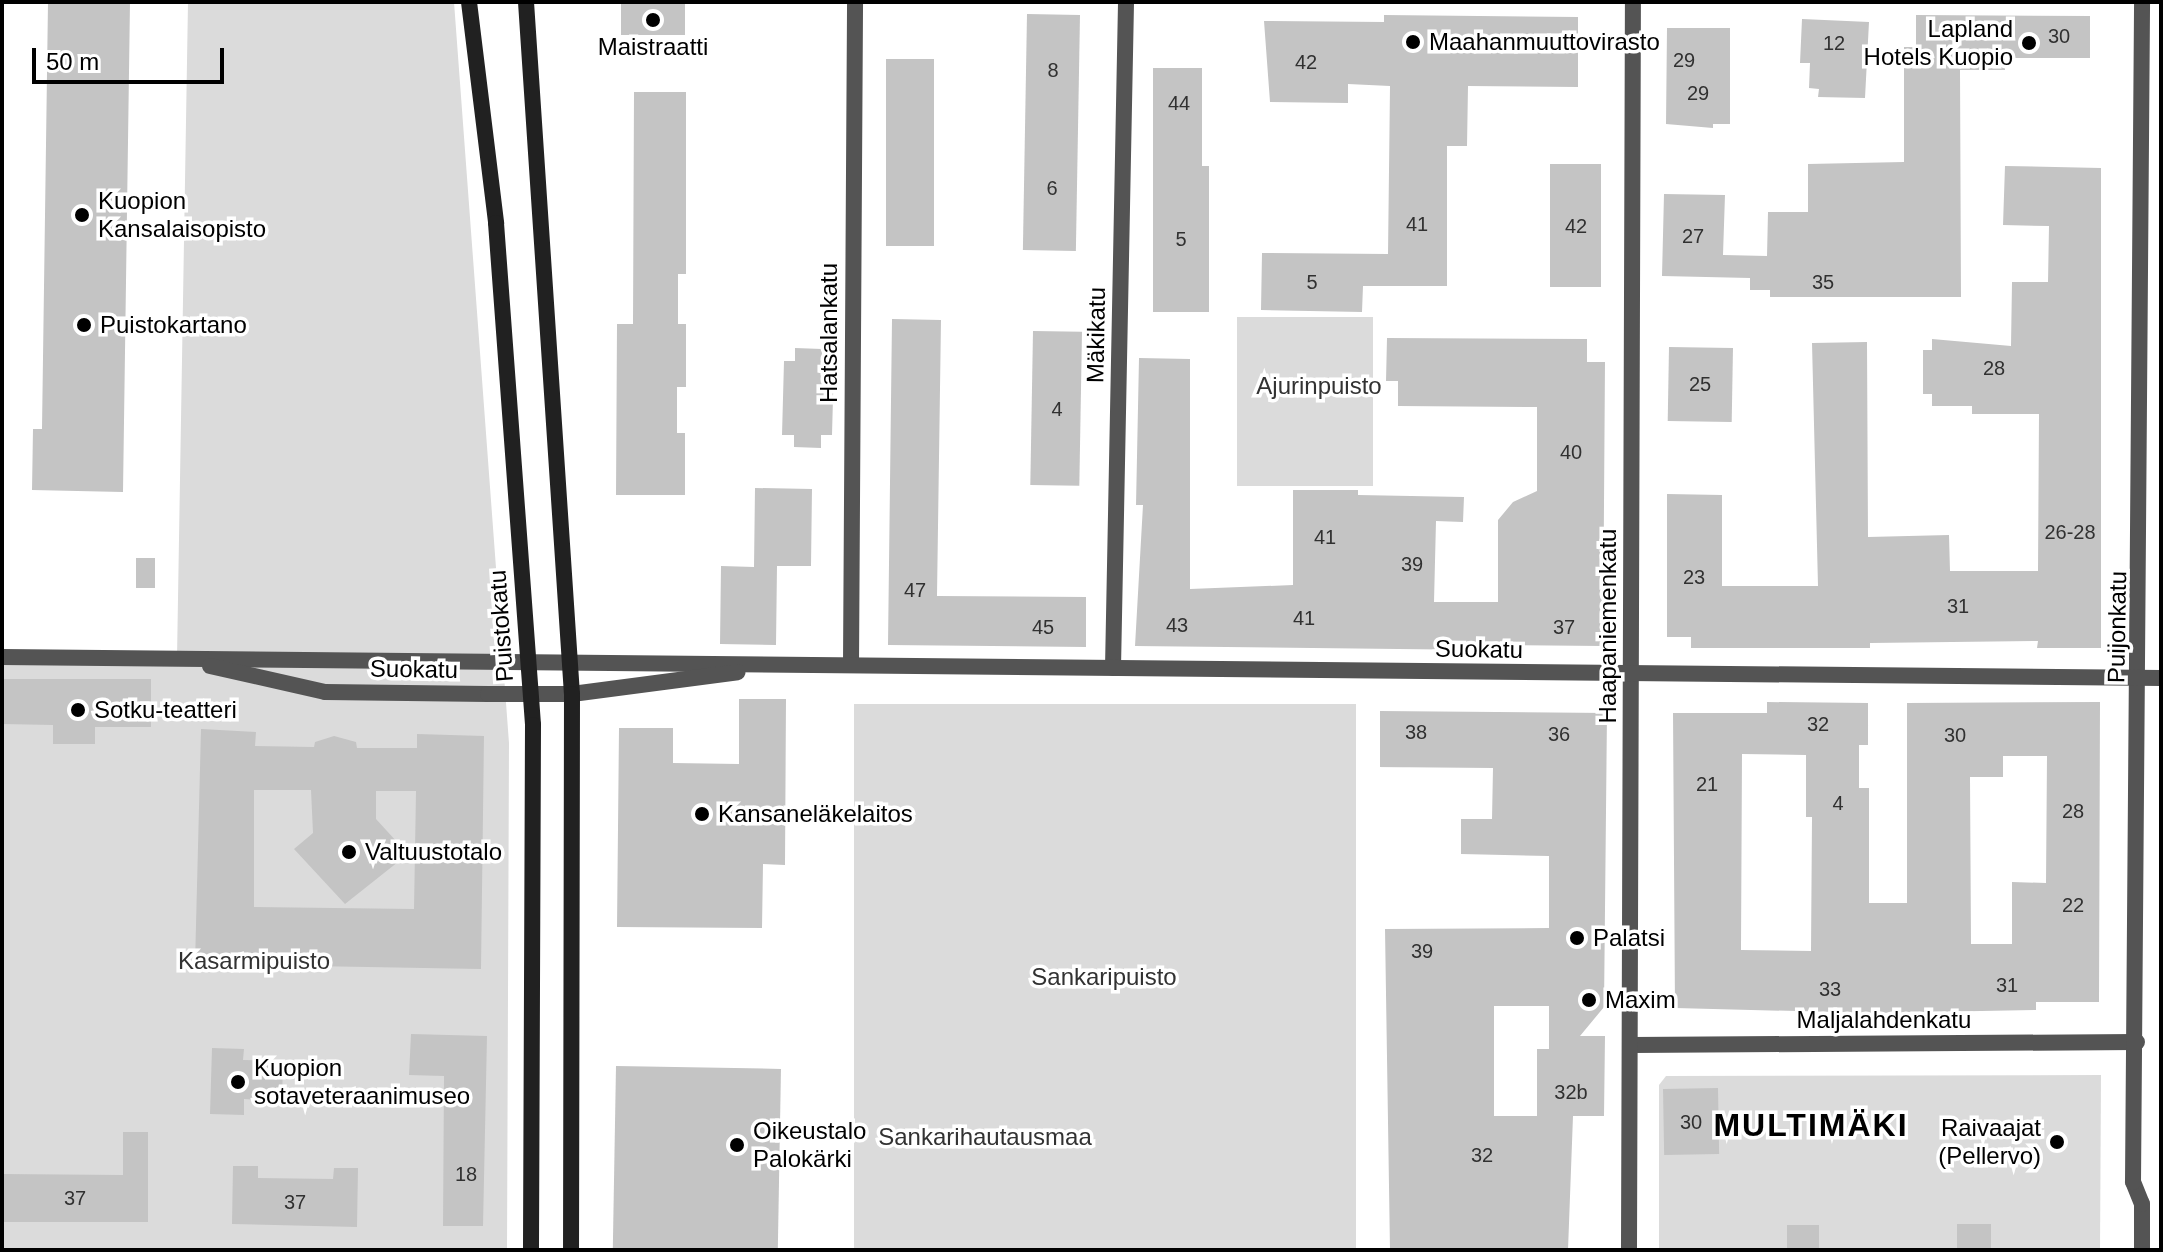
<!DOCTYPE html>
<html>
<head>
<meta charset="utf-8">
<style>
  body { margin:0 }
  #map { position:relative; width:2163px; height:1252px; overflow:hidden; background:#fff; font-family:Helvetica,sans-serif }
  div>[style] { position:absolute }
  .green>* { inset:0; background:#dbdbdb; transform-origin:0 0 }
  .building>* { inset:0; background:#c4c4c4; transform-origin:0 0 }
  .minor>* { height:16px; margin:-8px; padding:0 8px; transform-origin:8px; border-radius:8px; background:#545454 }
  .tertiary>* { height:16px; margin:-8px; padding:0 8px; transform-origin:8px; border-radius:8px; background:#545454 }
  .secondary>* { height:16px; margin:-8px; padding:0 8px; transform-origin:8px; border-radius:8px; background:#212121 }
  .dots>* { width:22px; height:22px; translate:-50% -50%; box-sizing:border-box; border:4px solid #fff; border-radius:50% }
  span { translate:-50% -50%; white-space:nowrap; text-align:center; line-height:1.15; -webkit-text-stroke:7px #fff; paint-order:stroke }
  .number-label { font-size:20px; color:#313131 }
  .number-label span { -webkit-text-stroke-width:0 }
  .poi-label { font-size:24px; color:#000 }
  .right { translate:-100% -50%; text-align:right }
  .left { translate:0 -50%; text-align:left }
  .street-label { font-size:24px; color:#000 }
  .park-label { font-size:24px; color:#323232 }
  .district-label { font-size:32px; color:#000; font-weight:700; letter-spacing:2px }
  .frame { position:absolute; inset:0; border:4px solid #000; pointer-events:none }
  .scale { position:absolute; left:32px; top:48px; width:192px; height:36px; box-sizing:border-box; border:4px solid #000; border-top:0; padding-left:10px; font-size:24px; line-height:28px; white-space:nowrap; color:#000; -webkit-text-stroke:6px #fff; paint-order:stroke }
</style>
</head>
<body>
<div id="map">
  <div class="green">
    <div style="clip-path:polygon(188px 2px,454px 2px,509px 743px,507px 1250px,2px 1250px,2px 657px,177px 658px)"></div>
    <div style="left:1237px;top:317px;width:136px;height:169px"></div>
    <div style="left:854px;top:704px;width:502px;height:546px"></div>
    <div style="clip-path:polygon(2101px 1075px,2100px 1250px,1659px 1250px,1659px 1085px,1666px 1076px)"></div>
  </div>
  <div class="building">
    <div style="clip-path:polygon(48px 2px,130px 2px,123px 492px,32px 490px,33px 429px,42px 429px)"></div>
    <div style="left:621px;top:2px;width:64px;height:33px"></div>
    <div style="left:1027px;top:14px;width:53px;height:236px;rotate:1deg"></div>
    <div style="clip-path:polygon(1384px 15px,1578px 17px,1578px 87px,1468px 86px,1467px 146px,1447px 146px,1447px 286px,1363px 286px,1362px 312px,1261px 310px,1262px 253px,1388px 254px,1390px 86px,1348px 84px,1348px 103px,1270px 102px,1264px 21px,1384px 22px)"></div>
    <div style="clip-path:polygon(1916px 15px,2090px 16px,2090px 58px,2005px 58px,2005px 70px,1960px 70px,1961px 297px,1770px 297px,1770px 290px,1750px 290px,1750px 278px,1662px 276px,1664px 194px,1725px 195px,1723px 255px,1767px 256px,1768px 212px,1808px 212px,1808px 164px,1904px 162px,1904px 47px,1916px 47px)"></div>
    <div style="clip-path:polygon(1802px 19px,1869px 22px,1865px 98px,1818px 97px,1819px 89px,1809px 88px,1810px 63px,1800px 63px)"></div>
    <div style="clip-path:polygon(1667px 28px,1730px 28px,1730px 124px,1713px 124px,1713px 128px,1666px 124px)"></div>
    <div style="left:886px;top:59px;width:48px;height:187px"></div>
    <div style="clip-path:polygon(1153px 68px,1202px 68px,1202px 166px,1209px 166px,1209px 312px,1153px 312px)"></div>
    <div style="clip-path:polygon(634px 92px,686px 92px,686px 274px,678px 274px,678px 324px,686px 324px,686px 387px,677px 387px,677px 433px,685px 433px,685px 495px,616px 495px,617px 324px,633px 324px)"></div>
    <div style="left:1601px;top:164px;width:123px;height:51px;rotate:90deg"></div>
    <div style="clip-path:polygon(2005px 166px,2101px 168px,2101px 648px,2037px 648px,2038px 641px,1870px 643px,1870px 648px,1691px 648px,1691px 637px,1667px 637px,1667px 494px,1722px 495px,1722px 586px,1818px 586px,1812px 343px,1867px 342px,1868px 537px,1949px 535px,1950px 571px,2038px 571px,2039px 414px,1972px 414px,1972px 406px,1932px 406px,1932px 394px,1923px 394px,1923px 350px,1932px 350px,1932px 339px,2011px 346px,2012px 282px,2048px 282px,2049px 226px,2003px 225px)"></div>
    <div style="clip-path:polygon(892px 319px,941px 320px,937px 596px,1086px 597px,1086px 647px,888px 645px)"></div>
    <div style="left:1033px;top:331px;width:49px;height:154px;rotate:1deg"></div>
    <div style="clip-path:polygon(1387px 338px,1587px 339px,1587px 362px,1605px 362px,1603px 646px,1484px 645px,1484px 650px,1135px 646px,1143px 505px,1136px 505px,1139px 358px,1190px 359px,1190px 589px,1293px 585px,1293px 490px,1358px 490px,1358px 495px,1464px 497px,1463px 522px,1436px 521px,1434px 602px,1498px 602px,1498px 520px,1513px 502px,1537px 491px,1537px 407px,1398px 406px,1398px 381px,1386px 381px)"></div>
    <div style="left:1669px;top:347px;width:64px;height:74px;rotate:1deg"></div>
    <div style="clip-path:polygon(795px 348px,822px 349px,822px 361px,834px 361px,832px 435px,821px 435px,821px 448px,794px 447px,794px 435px,782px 435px,784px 361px,795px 361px)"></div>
    <div style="clip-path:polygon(755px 488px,812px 489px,811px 566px,777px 566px,776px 645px,720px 644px,721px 566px,754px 567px)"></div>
    <div style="left:136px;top:558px;width:19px;height:30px"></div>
    <div style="clip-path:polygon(2px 679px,151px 679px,151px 727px,95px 727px,95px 744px,53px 744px,53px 725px,2px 724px)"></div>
    <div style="clip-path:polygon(739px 699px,786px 699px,785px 865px,763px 864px,762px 928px,617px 927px,619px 728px,673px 728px,673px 763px,739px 764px)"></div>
    <div style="clip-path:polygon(evenodd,1767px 702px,1868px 703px,1868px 745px,1859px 745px,1859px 788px,1869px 788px,1869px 903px,1907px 903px,1907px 703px,2100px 702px,2099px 1002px,2036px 1002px,2036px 1010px,1874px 1013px,1675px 1008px,1673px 713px,1767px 713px,1767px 702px,1742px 754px,1806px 755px,1806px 817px,1812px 817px,1811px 951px,1741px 950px,1742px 754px,1767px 702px,2003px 756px,2047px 756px,2046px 883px,2012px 882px,2012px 944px,1971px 944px,1970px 777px,2003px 777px,2003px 756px)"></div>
    <div style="clip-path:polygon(evenodd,1380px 711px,1607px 713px,1604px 1007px,1580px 1036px,1605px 1036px,1604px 1116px,1573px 1116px,1568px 1250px,1390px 1250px,1385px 929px,1549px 928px,1549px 856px,1461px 854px,1461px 819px,1492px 819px,1493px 768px,1380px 767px,1380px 711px,1494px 1006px,1549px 1006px,1549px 1049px,1537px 1049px,1537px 1116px,1494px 1116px,1494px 1006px)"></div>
    <div style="clip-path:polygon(evenodd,201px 729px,256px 732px,255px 746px,314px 747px,315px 742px,334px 736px,356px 742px,357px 748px,417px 748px,417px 734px,484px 736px,481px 969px,195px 964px,201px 729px,254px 790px,311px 790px,313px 833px,294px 849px,345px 904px,408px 854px,376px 819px,376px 791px,416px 791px,414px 909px,254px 907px,254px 790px)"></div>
    <div style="clip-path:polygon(411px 1034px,487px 1036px,483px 1226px,443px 1226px,444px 1076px,409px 1075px)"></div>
    <div style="clip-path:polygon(212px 1048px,244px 1049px,243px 1060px,283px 1061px,282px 1101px,244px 1099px,244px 1115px,210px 1114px)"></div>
    <div style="left:616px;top:1066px;width:165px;height:184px;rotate:1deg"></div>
    <div style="left:1718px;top:1088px;width:66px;height:55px;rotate:89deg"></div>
    <div style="clip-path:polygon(123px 1132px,148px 1132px,148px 1222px,2px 1222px,2px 1174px,123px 1175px)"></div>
    <div style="clip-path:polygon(233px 1166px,258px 1166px,258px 1178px,333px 1179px,334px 1168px,358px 1168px,357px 1227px,232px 1224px)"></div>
    <div style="left:1957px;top:1224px;width:34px;height:26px"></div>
    <div style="left:1787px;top:1225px;width:32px;height:25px"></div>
  </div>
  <div class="minor">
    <div style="left:851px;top:665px;width:663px;rotate:-89.65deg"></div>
    <div style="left:1113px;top:668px;width:666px;rotate:-88.88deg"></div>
    <div style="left:1632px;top:1045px;width:505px;rotate:-0.34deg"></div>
    <div style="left:1629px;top:1250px;width:1248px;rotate:-89.82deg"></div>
    <div style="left:2142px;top:1250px;width:46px;rotate:-90deg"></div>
    <div style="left:2142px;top:1204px;width:24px;rotate:-112deg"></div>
    <div style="left:2133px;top:1182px;width:1180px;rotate:-89.56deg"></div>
  </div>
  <div class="tertiary">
    <div style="left:2px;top:657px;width:2159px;rotate:0.56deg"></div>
    <div style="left:210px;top:666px;width:118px;rotate:12.7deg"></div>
    <div style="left:325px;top:692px;width:163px;rotate:0.7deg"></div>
    <div style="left:488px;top:694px;width:84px"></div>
    <div style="left:572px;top:694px;width:167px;rotate:-7.5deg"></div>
  </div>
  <div class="secondary">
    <div style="left:469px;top:2px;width:223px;rotate:83deg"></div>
    <div style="left:496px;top:223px;width:503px;rotate:85.78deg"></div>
    <div style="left:533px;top:725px;width:525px;rotate:90.22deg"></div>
    <div style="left:526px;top:2px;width:694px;rotate:86.2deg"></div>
    <div style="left:572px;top:694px;width:556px;rotate:90.1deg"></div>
  </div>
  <div class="dots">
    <div style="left:653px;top:20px;background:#000"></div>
    <div style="left:1413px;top:42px;background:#000"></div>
    <div style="left:2029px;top:43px;background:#000"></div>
    <div style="left:82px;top:215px;background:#000"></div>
    <div style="left:84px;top:325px;background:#000"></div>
    <div style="left:78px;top:710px;background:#000"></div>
    <div style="left:702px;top:814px;background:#000"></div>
    <div style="left:349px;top:852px;background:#000"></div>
    <div style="left:1577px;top:938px;background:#000"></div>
    <div style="left:1589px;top:1000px;background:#000"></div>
    <div style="left:238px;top:1082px;background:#000"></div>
    <div style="left:2057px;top:1142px;background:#000"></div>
    <div style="left:737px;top:1145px;background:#000"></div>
  </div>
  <div class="number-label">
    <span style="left:2059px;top:36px">30</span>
    <span style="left:1834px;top:43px">12</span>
    <span style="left:1684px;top:60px">29</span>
    <span style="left:1306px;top:62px">42</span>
    <span style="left:1053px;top:70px">8</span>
    <span style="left:1698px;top:93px">29</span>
    <span style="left:1179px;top:103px">44</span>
    <span style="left:1052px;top:188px">6</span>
    <span style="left:1417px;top:224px">41</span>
    <span style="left:1576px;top:226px">42</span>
    <span style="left:1693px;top:236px">27</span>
    <span style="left:1181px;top:239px">5</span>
    <span style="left:1312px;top:282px">5</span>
    <span style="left:1823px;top:282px">35</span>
    <span style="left:1994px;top:368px">28</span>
    <span style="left:1700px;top:384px">25</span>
    <span style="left:1057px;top:409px">4</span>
    <span style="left:1571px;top:452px">40</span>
    <span style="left:2070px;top:532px">26-28</span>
    <span style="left:1325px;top:537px">41</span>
    <span style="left:1412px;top:564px">39</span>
    <span style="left:1694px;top:577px">23</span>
    <span style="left:915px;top:590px">47</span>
    <span style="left:1958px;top:606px">31</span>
    <span style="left:1304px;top:618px">41</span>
    <span style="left:1177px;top:625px">43</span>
    <span style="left:1043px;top:627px">45</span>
    <span style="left:1564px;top:627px">37</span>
    <span style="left:1818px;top:724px">32</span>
    <span style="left:1416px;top:732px">38</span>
    <span style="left:1559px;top:734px">36</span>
    <span style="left:1955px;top:735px">30</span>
    <span style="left:1707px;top:784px">21</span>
    <span style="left:1838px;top:803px">4</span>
    <span style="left:2073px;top:811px">28</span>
    <span style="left:2073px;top:905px">22</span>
    <span style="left:1422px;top:951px">39</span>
    <span style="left:2007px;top:985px">31</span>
    <span style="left:1830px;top:989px">33</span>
    <span style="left:1571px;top:1092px">32b</span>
    <span style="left:1691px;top:1122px">30</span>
    <span style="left:1482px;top:1155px">32</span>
    <span style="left:466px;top:1174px">18</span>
    <span style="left:75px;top:1198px">37</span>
    <span style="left:295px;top:1202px">37</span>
  </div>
  <div class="poi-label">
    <span class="right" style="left:2013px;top:43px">Lapland<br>Hotels Kuopio</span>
    <span class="left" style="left:1429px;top:42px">Maahanmuuttovirasto</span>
    <span style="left:653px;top:47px">Maistraatti</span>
    <span class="left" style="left:98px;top:215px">Kuopion<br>Kansalaisopisto</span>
    <span class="left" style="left:100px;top:325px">Puistokartano</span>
    <span class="left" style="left:94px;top:710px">Sotku-teatteri</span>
    <span class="left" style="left:718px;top:814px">Kansaneläkelaitos</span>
    <span class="left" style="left:365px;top:852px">Valtuustotalo</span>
    <span class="left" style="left:1593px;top:938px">Palatsi</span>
    <span class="left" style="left:1605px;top:1000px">Maxim</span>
    <span class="left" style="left:254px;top:1082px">Kuopion<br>sotaveteraanimuseo</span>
    <span class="right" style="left:2041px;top:1142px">Raivaajat<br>(Pellervo)</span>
    <span class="left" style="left:753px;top:1145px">Oikeustalo<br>Palokärki</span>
  </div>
  <div class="street-label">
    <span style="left:829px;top:333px;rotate:-90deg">Hatsalankatu</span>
    <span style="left:1096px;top:335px;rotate:-89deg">Mäkikatu</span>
    <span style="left:501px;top:626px;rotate:-94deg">Puistokatu</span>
    <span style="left:1608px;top:626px;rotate:-90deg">Haapaniemenkatu</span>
    <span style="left:2117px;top:627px;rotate:-89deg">Puijonkatu</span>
    <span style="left:1479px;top:649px;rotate:1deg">Suokatu</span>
    <span style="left:414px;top:669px;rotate:1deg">Suokatu</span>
    <span style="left:1884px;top:1020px">Maljalahdenkatu</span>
  </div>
  <div class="park-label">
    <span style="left:1319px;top:386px">Ajurinpuisto</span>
    <span style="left:254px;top:961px">Kasarmipuisto</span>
    <span style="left:1104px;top:977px">Sankaripuisto</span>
    <span style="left:985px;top:1137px">Sankarihautausmaa</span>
  </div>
  <div class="district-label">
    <span style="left:1811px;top:1125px">MULTIMÄKI</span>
  </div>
  <div class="frame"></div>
  <div class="scale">50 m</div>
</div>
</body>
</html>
